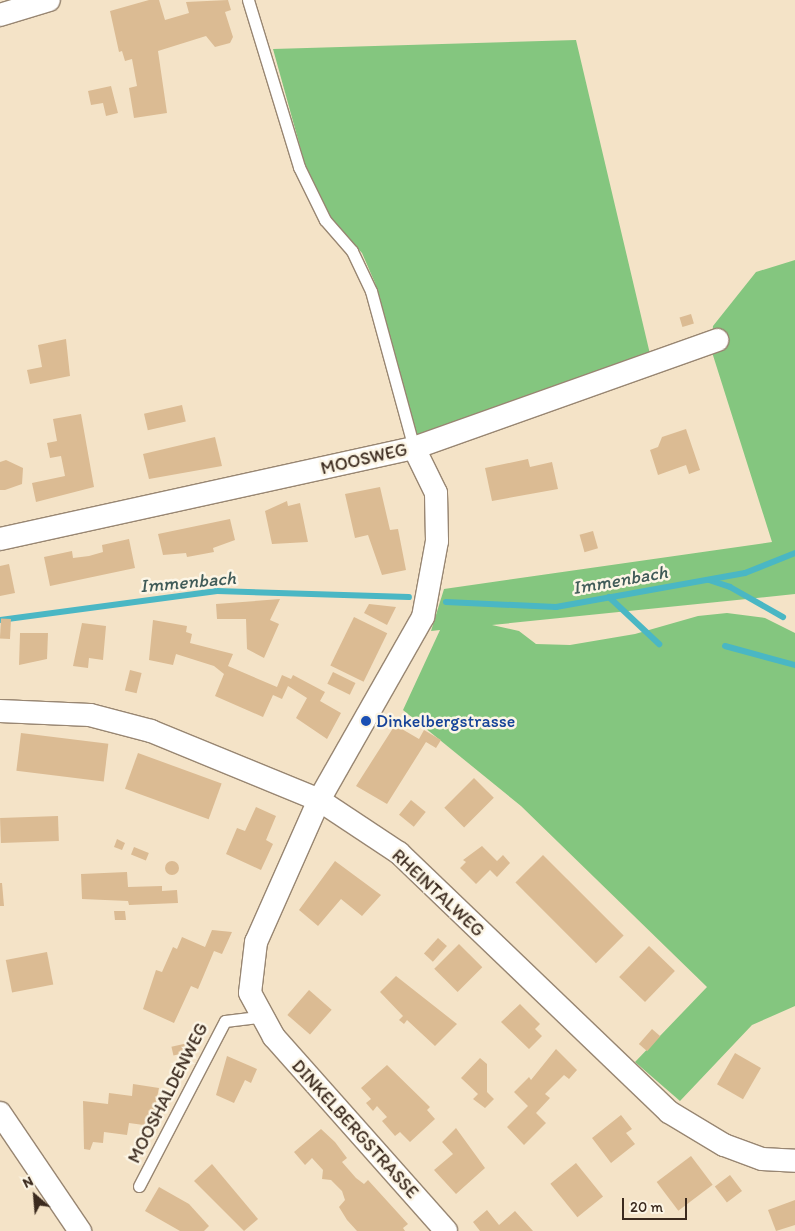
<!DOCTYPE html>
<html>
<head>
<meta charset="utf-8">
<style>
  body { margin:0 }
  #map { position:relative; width:795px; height:1231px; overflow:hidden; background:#f4e3c7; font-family:Itim,sans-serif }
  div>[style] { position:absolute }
  .green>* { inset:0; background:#84c67f }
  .stream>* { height:6px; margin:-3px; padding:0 3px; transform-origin:3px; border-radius:3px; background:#4ab7c4 }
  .building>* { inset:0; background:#dbbb93; transform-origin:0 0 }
  .round { border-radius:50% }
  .roads { filter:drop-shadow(1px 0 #988672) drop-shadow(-1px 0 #988672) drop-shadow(0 1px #988672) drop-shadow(0 -1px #988672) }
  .lane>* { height:11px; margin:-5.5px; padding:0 5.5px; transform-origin:5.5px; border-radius:5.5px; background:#fff }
  .street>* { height:22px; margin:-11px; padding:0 11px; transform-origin:11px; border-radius:11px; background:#fff }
  .dots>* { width:14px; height:14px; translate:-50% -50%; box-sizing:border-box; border:2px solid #fcf5e5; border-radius:50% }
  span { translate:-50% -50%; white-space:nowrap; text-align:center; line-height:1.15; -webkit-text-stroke:5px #fcf5e5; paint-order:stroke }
  .street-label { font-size:18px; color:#3b2a1e }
  .transit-label { font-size:18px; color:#164399 }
  .left { translate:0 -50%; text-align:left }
  .water-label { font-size:19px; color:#405b58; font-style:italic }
  .north { position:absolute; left:10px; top:1171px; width:50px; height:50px; -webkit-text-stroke:4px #fcf5e5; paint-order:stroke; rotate:333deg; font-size:14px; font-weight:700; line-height:20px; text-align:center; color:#3b2a1e }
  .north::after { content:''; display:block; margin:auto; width:18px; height:22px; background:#3b2a1e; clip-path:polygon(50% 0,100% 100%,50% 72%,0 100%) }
  .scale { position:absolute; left:622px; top:1198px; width:65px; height:22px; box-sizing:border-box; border:2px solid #3b2a1e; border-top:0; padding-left:6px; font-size:15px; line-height:18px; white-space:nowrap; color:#3b2a1e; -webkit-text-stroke:4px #fcf5e5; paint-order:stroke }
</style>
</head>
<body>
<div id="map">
  <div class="green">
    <div style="clip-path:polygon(576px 40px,650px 354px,415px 435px,375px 283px,362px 253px,333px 221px,309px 179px,273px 49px)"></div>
    <div style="clip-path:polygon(795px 260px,795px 594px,492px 625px,519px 631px,536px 644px,570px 645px,635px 634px,698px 616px,727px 613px,765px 618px,795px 633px,795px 1006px,752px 1025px,680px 1101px,635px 1062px,707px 987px,521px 806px,403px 710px,440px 630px,431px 631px,444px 589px,772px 542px,711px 349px,713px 326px,756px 272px)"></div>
  </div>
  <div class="stream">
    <div style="left:709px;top:580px;width:22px;rotate:18deg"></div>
    <div style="left:730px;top:587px;width:61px;rotate:29.5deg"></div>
    <div style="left:609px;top:597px;width:69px;rotate:43.2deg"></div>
    <div style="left:446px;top:602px;width:110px;rotate:2.6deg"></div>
    <div style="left:556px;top:607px;width:192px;rotate:-10.2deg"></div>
    <div style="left:745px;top:573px;width:54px;rotate:-21.8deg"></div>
    <div style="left:0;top:620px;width:219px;rotate:-7.6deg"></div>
    <div style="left:217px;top:591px;width:192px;rotate:1.8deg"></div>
    <div style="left:725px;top:646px;width:73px;rotate:15.2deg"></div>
  </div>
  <div class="building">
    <div style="clip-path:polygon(149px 0,159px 0,165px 20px,189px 13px,186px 2px,228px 0,231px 10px,225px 12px,233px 37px,230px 43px,215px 47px,206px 36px,158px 51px,167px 113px,134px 118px,129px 88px,137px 86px,132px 59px,125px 61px,122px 51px,119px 52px,110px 11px)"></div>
    <div style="clip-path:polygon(111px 86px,118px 113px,106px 116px,103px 103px,91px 105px,88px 91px)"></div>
    <div style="left:691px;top:314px;width:10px;height:12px;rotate:73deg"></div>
    <div style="clip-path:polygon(66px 339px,70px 376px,30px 384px,27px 370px,42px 367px,38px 345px)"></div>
    <div style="left:182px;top:405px;width:17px;height:39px;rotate:77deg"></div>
    <div style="clip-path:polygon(81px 414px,94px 487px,36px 502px,32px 483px,65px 476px,61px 456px,50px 458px,47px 443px,57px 441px,53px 419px)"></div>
    <div style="clip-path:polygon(686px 429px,700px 470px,689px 474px,686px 465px,658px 475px,650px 450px,658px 447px,662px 437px)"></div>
    <div style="clip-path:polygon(215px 437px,222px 466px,149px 479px,143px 454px)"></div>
    <div style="clip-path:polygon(528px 459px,530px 467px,552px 462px,558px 489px,492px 501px,485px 468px)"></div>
    <div style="clip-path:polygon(6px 460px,23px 468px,22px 484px,5px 490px,0 490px,0 462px)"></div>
    <div style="clip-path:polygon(380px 487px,390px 530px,398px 529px,406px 570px,382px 575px,368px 535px,355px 538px,345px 494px)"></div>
    <div style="clip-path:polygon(287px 501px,288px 506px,300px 503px,308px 542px,272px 544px,265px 511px)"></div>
    <div style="clip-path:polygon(230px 519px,235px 540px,213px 548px,214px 552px,187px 557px,186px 553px,163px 555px,158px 534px)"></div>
    <div style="left:593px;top:531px;width:18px;height:14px;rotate:74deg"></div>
    <div style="clip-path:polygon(129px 539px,135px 568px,50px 586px,44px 557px,72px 551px,73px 558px,89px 556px,103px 552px,102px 545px)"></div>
    <div style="clip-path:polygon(9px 564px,15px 593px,0 596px,0 566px)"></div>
    <div style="clip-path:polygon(280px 599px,270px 620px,279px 624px,264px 658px,247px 649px,246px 619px,217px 619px,216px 604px)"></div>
    <div style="clip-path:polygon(369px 604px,396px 607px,387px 625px,364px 613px)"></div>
    <div style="left:354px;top:617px;width:37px;height:54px;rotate:26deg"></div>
    <div style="left:11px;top:619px;width:20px;height:10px;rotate:93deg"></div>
    <div style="clip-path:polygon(153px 620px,187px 626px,186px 632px,192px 634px,190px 643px,233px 654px,228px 666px,277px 687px,282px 675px,291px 679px,293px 675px,325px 692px,320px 701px,341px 713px,327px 739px,296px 718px,307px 698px,288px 686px,282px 699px,273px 695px,263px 717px,215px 696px,224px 674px,214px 666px,176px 654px,173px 665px,149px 660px)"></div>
    <div style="clip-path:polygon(82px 623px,106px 626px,103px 660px,89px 658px,88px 668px,73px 666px)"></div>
    <div style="clip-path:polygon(20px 633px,48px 633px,47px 659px,19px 665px)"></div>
    <div style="left:130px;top:670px;width:12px;height:21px;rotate:14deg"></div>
    <div style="left:333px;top:672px;width:25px;height:13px;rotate:26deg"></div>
    <div style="clip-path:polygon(395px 725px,419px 739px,424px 730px,441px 740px,436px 748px,426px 742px,387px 804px,356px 786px)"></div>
    <div style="left:21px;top:733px;width:88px;height:38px;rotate:7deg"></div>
    <div style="left:138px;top:753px;width:89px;height:38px;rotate:20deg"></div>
    <div style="left:474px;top:778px;width:28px;height:42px;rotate:45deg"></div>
    <div style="left:411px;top:800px;width:19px;height:19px;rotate:39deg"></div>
    <div style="clip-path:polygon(256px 807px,276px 816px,266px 840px,273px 844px,261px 870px,226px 854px,237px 828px,245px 831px)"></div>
    <div style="left:58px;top:816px;width:25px;height:58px;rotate:88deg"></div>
    <div style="clip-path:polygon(117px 839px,125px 843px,122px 850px,114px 847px)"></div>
    <div style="clip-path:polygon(482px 846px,497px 861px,503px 855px,510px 863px,497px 877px,490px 870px,476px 884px,460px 868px,466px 862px,463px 860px)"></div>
    <div style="left:134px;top:847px;width:16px;height:8px;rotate:22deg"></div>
    <div style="left:543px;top:855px;width:114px;height:39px;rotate:45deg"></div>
    <div style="clip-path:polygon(335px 861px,381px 895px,362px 916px,341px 899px,318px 926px,299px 910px)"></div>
    <div class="round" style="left:165px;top:861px;width:14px;height:14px"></div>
    <div style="clip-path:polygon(127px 872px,128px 887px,162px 886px,162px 891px,177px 890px,178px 903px,129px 905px,128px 901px,82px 899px,81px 874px)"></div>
    <div style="clip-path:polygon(0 883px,2px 883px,4px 906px,0 906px)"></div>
    <div style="clip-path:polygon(114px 911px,125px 911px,126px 920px,115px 920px)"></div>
    <div style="clip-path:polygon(212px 930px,232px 932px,222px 954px,214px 951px,198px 989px,191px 986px,174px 1023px,143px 1009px,156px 970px,162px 972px,173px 947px,177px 949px,182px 937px,205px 947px)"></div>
    <div style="left:438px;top:938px;width:12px;height:21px;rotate:42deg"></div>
    <div style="left:459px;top:944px;width:33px;height:35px;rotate:45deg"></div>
    <div style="left:649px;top:946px;width:36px;height:43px;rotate:44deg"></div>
    <div style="left:47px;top:952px;width:33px;height:42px;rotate:79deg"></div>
    <div style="clip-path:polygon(396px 976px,457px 1024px,435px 1046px,407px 1020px,404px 1024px,399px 1020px,403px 1016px,380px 992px)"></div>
    <div style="left:309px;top:990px;width:30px;height:33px;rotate:41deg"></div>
    <div style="clip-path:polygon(520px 1004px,540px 1024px,535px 1029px,542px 1036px,529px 1049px,501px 1022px)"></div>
    <div style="left:652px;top:1029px;width:11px;height:20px;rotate:41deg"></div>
    <div style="left:188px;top:1043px;width:9px;height:17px;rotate:77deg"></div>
    <div style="clip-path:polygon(556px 1049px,577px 1070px,569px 1079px,564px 1075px,545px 1094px,550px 1098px,536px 1113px,546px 1123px,524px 1145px,507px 1127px,528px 1106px,514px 1092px,529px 1077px,531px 1080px)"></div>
    <div style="left:735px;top:1053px;width:30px;height:36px;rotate:30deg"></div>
    <div style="clip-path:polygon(227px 1056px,257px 1069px,251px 1083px,245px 1080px,234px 1103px,216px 1095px)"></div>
    <div style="clip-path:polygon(480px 1058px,487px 1064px,487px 1092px,494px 1099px,485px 1108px,473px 1099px,478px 1094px,461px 1078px)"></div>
    <div style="clip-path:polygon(387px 1065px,430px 1107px,427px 1110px,435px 1119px,410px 1142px,400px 1132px,395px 1136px,389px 1129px,382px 1121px,387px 1117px,377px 1106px,373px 1111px,366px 1103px,371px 1099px,361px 1088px)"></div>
    <div style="clip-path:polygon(133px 1084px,159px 1088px,151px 1126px,129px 1123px,127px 1135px,104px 1132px,103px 1143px,93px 1142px,90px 1150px,84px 1149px,83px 1101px,108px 1104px,109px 1093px,132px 1096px)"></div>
    <div style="clip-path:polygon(621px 1115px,632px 1129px,626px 1133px,635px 1144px,611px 1163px,592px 1138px)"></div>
    <div style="clip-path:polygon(456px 1128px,485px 1168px,456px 1194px,434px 1170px,453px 1154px,442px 1142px)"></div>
    <div style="clip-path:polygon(321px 1129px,335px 1142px,347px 1158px,342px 1162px,356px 1178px,364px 1184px,368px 1180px,408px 1224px,403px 1228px,405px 1231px,357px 1231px,347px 1220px,339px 1207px,345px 1200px,342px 1191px,331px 1180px,322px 1179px,323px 1170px,312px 1158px,305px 1165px,294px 1152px)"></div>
    <div style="left:691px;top:1156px;width:36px;height:43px;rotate:53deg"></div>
    <div style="left:576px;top:1163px;width:43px;height:33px;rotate:51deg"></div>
    <div style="clip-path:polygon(212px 1164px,258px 1219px,244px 1231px,194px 1181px)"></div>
    <div style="left:730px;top:1175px;width:20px;height:19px;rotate:53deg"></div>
    <div style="clip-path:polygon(159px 1187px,189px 1204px,209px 1226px,204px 1231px,180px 1231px,145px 1211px)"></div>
    <div style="clip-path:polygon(795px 1200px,795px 1225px,776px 1231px,768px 1210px)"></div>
    <div style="clip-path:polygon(487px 1210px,499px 1225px,515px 1211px,533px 1231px,480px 1231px,473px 1222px)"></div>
  </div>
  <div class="roads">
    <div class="lane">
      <div style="left:248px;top:0;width:175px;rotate:73deg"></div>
      <div style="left:299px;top:167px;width:59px;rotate:63.9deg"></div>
      <div style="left:325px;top:220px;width:41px;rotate:48.9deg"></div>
      <div style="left:352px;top:251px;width:44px;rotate:64.6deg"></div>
      <div style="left:371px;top:291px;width:163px;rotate:74.7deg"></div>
      <div style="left:139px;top:1186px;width:186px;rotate:-62.5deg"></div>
      <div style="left:225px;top:1021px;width:35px;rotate:-7deg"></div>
    </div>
    <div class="street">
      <div style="left:0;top:15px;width:51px;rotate:-17deg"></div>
      <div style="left:414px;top:448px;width:50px;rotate:63.9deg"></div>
      <div style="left:436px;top:493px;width:48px;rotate:88.8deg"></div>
      <div style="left:437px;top:541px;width:77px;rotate:100.4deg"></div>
      <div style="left:423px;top:617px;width:210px;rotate:119.6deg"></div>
      <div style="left:319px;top:800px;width:155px;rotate:113.9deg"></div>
      <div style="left:256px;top:942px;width:51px;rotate:96.7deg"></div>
      <div style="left:250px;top:993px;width:50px;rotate:61.4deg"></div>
      <div style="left:274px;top:1037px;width:259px;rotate:48.4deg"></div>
      <div style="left:0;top:539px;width:424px;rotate:-12.4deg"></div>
      <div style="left:414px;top:448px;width:322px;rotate:-19.6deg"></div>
      <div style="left:0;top:711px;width:90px;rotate:2.5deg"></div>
      <div style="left:90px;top:715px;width:63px;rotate:14.7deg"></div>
      <div style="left:151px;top:731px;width:182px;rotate:22.3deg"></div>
      <div style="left:319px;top:800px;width:96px;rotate:33.5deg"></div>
      <div style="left:399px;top:853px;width:374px;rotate:43.8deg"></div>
      <div style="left:669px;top:1112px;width:64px;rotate:31deg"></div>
      <div style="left:724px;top:1145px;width:40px;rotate:20.2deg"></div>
      <div style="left:762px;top:1159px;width:33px;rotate:3deg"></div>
      <div style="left:0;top:1113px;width:143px;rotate:55.9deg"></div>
    </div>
  </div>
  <div class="dots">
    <div style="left:366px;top:721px;background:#1a4fb4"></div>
  </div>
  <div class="street-label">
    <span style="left:364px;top:459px;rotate:-13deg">MOOSWEG</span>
    <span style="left:438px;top:893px;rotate:43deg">RHEINTALWEG</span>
    <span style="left:168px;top:1093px;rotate:-63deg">MOOSHALDENWEG</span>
    <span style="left:355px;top:1129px;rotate:48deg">DINKELBERGSTRASSE</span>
  </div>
  <div class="transit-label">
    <span class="left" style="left:376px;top:721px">Dinkelbergstrasse</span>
  </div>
  <div class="water-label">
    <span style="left:620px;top:580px;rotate:-10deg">Immenbach</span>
    <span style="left:188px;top:582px;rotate:-5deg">Immenbach</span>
  </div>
  <div class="north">N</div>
  <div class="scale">20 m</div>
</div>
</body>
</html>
